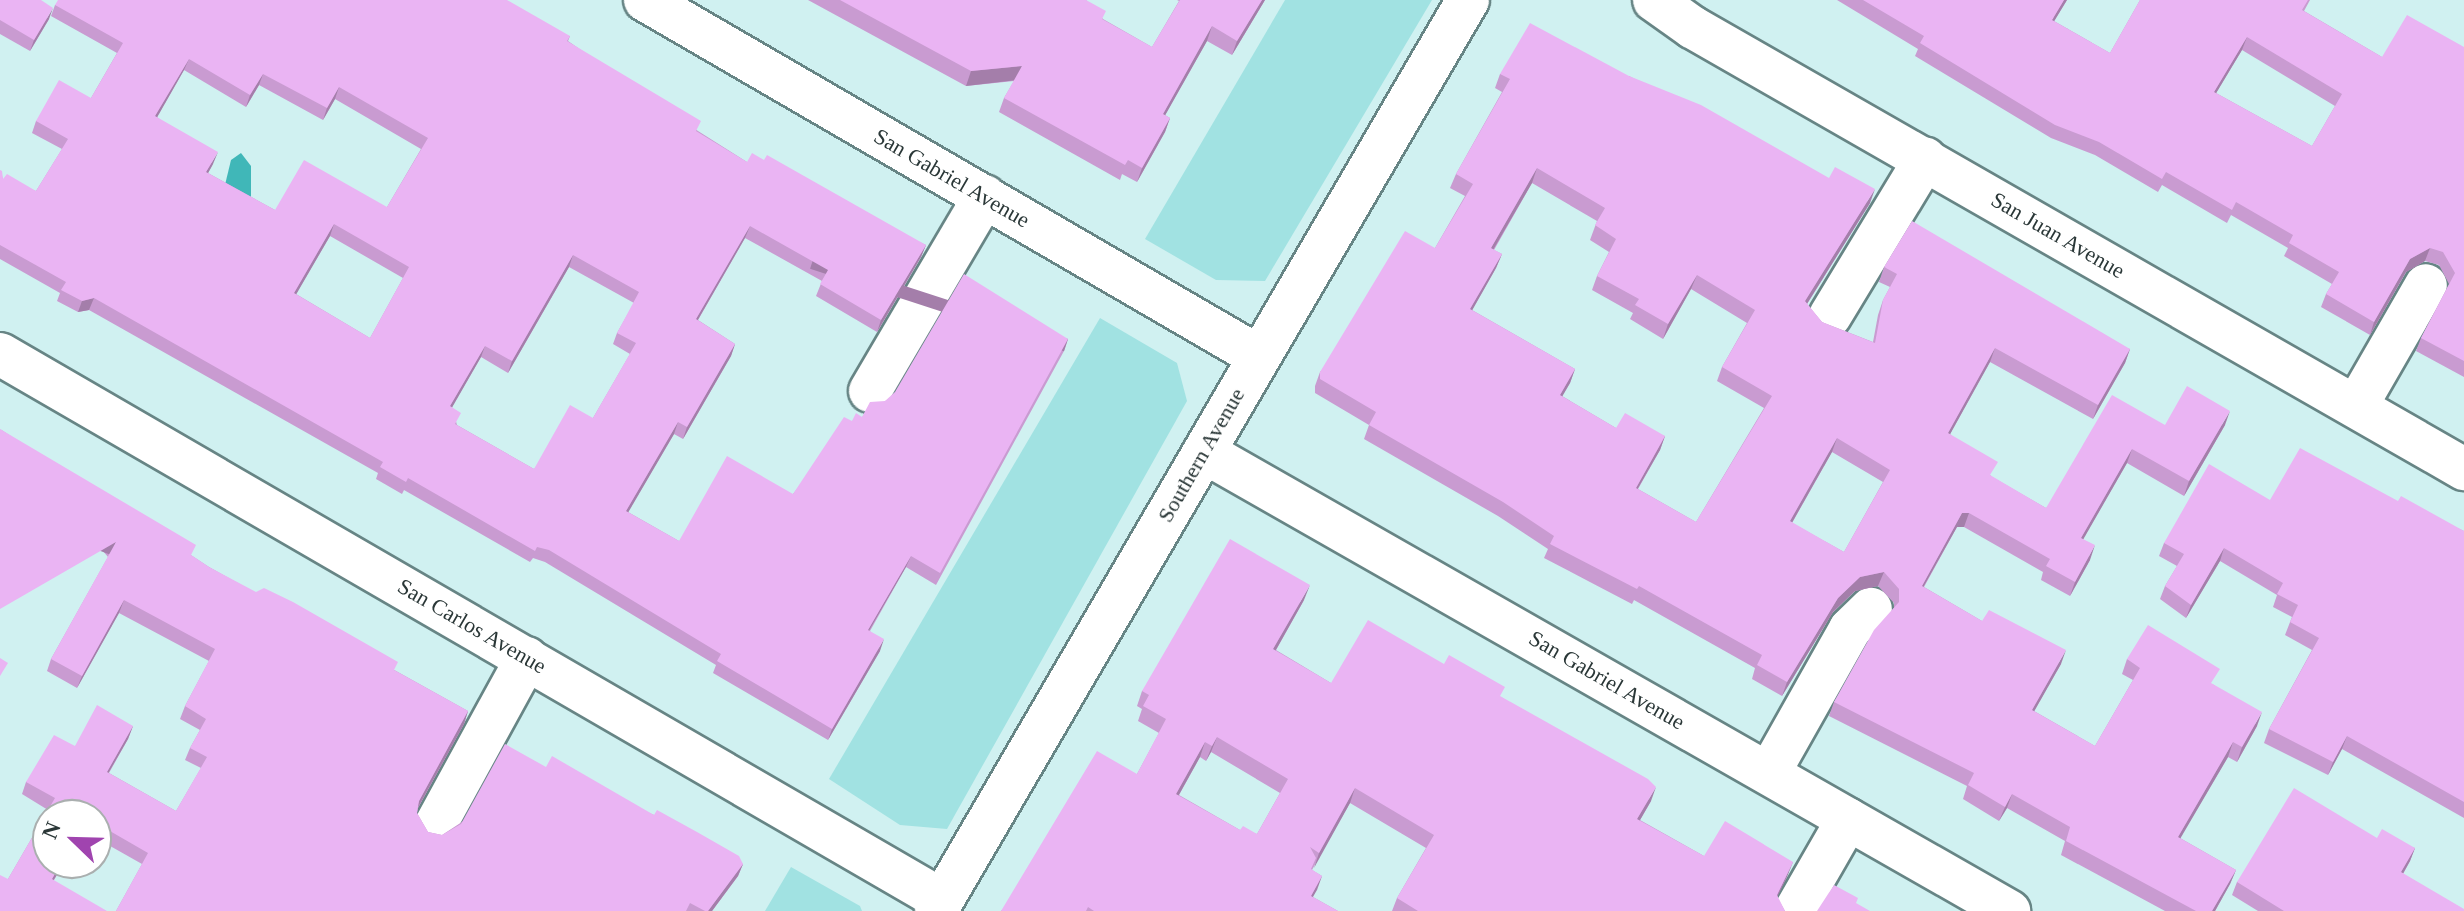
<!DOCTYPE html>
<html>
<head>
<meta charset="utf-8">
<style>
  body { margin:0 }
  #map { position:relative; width:2464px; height:911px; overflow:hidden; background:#d0f1f1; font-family:Georgia,serif }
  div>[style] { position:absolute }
  .green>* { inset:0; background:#a1e2e2 }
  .water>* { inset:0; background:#40b7b8 }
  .roads { filter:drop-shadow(2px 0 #678585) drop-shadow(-2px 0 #678585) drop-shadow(0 2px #678585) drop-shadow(0 -2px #678585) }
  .minor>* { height:42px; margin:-21px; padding:0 21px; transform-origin:21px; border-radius:21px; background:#fff }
  .wall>* { inset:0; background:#c99bd1 }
  .shaded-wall>* { inset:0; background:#a47eaa; transform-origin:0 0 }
  .building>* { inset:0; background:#eab4f3 }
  span { translate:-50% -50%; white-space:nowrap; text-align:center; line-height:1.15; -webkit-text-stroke:7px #fff; paint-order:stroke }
  .street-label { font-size:22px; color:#2a3737 }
  .north { position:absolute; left:32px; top:799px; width:80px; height:80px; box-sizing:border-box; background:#fff; border:2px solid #aaafaf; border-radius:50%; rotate:293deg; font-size:22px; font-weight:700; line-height:32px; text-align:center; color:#2a3737 }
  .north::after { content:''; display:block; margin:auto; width:28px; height:36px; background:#a044af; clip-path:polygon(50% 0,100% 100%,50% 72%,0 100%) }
</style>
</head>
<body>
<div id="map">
  <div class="green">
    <div style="clip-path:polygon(1285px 0,1432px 0,1265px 281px,1216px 280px,1145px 239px)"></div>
    <div style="clip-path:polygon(1100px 318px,1177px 363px,1187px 401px,947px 829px,900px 825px,829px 779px)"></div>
    <div style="clip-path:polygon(791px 867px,860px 906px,862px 911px,765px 911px)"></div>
  </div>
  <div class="water">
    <div style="clip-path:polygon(241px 153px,251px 166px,251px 203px,224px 189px,231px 160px)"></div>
  </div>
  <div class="roads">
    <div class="minor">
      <div style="left:645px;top:0;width:709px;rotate:30.15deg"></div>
      <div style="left:1654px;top:0;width:47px;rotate:35.4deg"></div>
      <div style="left:1692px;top:27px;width:890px;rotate:29.79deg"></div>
      <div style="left:1830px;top:316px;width:184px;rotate:-58.8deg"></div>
      <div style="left:0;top:354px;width:1089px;rotate:30.1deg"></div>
      <div style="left:870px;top:391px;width:226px;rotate:-59.5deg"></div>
      <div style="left:2357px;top:405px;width:138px;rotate:-60.1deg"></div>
      <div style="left:1204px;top:452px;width:927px;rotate:29.69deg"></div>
      <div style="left:1769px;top:773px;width:165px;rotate:-60.6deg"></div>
      <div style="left:1850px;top:629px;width:29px;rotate:-44deg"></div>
      <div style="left:436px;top:824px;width:189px;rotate:-61.3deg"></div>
      <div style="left:936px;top:911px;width:1055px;rotate:-59.72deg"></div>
      <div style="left:1795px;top:911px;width:106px;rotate:-60.1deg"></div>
    </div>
  </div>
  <div class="wall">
    <div style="clip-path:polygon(0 0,49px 19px,30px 51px,0 34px)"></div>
    <div style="clip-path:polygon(808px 0,1086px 0,1103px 19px,1152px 47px,1179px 1px,1177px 0,1265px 0,1232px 55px,1207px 41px,1165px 115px,1170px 118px,1165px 132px,1137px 182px,1122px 174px,1120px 180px,999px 112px,1004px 98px,1014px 81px,966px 86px)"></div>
    <div style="clip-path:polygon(evenodd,1837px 0,2067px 0,2054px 21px,2110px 53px,2140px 0,2310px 0,2304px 11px,2382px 57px,2464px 47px,2464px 377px,2416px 351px,2421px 338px,2449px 284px,2439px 265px,2425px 261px,2406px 272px,2370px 335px,2321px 307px,2326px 294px,2332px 284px,2284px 256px,2288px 248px,2231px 215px,2227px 223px,2162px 185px,2158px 192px,2095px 155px,2051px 138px,1915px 56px,1918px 49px,1837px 0,2242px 50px,2335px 106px,2312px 146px,2216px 93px,2242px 50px)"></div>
    <div style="clip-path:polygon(evenodd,55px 5px,570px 36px,568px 41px,698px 131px,747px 162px,926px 245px,921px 257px,877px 332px,816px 296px,822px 281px,745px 238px,698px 320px,735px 344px,731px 356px,683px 439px,674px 434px,628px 512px,679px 541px,793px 494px,852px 421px,862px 417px,885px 401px,1068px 339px,1064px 351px,936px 585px,906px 567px,870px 631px,880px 651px,828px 740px,713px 673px,716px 665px,545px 562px,533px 558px,530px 562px,404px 490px,402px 494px,376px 479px,378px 473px,89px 310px,78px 312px,57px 301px,60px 293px,0 259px,0 170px,3px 179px,36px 191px,62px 149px,32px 133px,36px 121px,91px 98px,117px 53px,51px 16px,55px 5px,184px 70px,246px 107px,259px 85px,323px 120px,335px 99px,421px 149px,387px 207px,275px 210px,208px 173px,213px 164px,157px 117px,184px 70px,55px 5px,330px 236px,403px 278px,370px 338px,296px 294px,330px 236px,55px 5px,569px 267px,634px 303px,617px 333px,613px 344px,630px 354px,593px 418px,534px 469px,457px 425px,452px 407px,481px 357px,508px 373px,569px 267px)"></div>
    <div style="clip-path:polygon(evenodd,1500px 74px,1629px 76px,1870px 203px,1807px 304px,1822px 322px,1873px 342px,1878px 315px,1883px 300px,1890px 287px,1879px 282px,1884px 267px,2130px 349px,2125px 363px,2093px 419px,1990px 362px,1950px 434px,1992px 477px,2046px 508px,2165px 425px,2225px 425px,2184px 496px,2127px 463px,2083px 539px,2090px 560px,2070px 596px,2041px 580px,2043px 572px,1964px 527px,1957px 527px,1924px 587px,1982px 621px,2061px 664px,2034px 711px,2095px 746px,2133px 680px,2122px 674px,2127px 659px,2214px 685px,2257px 726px,2237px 762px,2228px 757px,2180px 838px,2236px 870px,2230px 884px,2215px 911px,2165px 911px,2061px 855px,2065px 841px,2007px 808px,1999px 821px,1963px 799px,1967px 786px,1829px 716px,1834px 702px,1894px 608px,1894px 603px,1878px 586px,1855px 591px,1833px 612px,1782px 696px,1752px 679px,1755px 668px,1634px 600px,1632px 604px,1544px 558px,1548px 549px,1498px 516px,1364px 439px,1369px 425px,1315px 393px,1315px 386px,1320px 372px,1435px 248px,1465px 196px,1450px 188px,1456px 174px,1502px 92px,1495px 88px,1500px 74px,1532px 183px,1597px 221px,1590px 240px,1609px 252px,1597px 276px,1592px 290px,1633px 313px,1630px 319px,1663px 339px,1691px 289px,1747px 323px,1722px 367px,1717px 381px,1764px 408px,1696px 522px,1638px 489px,1660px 450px,1665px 436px,1616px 428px,1562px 396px,1570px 383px,1575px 369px,1472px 310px,1496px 268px,1502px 254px,1494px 250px,1532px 183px,1500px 74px,1832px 452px,1883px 482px,1844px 552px,1792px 523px,1832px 452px)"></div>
    <div style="clip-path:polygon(0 429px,209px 567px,468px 711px,464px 724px,418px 808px,417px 813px,428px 832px,442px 835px,546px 767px,654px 815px,743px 864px,738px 876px,712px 911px,116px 911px,142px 864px,96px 838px,96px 815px,48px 815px,48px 863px,64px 863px,54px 880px,8px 879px,48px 810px,22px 794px,26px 782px,75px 746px,133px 726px,128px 739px,109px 773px,176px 811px,201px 768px,185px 760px,190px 748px,200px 730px,180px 719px,185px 706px,209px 661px,119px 613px,77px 688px,47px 671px,51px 659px,108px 557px)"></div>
    <div style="clip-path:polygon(2270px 500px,2398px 501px,2464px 531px,2464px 818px,2342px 749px,2328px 775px,2264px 743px,2269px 729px,2312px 650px,2285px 635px,2292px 617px,2273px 607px,2277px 595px,2220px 561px,2186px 618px,2160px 599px,2165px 586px,2177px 566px,2159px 556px,2164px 543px)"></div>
    <div style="clip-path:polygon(evenodd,1304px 600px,1276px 650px,1331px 683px,1501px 697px,1651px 801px,1640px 820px,1704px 856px,1793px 862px,1777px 897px,1785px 911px,1392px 911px,1397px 898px,1426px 848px,1350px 803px,1312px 870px,1322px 876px,1313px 897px,1338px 911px,1001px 911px,1137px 774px,1159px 733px,1138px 721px,1142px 709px,1137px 706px,1142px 691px,1304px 600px,1211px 752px,1280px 793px,1257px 834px,1240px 830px,1179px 795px,1200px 757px,1206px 761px,1211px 752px)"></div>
    <div style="clip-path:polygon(2377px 838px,2415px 848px,2410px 861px,2403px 874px,2464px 911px,2258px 911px,2232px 895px,2237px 882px)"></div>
  </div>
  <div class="shaded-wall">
    <div style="clip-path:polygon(1262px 0,1265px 0,1232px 55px,1237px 41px)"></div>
    <div style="clip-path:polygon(2064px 0,2067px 0,2047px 33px,2052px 20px)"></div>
    <div style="clip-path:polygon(53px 8px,49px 19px,30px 51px,34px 40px)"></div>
    <div style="clip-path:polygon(1212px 26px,1207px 41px,1158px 128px,1163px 114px)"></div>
    <div style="clip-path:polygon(2247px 37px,2242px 50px,2209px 105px,2214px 92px)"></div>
    <div style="clip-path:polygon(189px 59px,184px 70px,151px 128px,155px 116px)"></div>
    <div style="clip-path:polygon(1022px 66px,1017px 80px,966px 86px,971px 71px)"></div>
    <div style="clip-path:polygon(263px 74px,259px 85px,246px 107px,250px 95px)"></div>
    <div style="clip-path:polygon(339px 87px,335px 99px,323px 120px,327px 108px)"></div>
    <div style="clip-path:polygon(1170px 118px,1165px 132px,1137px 182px,1142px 168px)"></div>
    <div style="clip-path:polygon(218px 152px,213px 164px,202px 184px,206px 172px)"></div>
    <div style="clip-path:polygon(1537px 168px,1532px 183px,1486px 262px,1491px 248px)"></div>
    <div style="clip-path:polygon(1875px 189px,1870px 203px,1800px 315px,1805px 301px)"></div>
    <div style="clip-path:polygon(334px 224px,330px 236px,290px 305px,294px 293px)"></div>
    <div style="clip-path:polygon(750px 226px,745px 238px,692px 330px,696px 319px)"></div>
    <div style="clip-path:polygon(926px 245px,921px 257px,877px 332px,881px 320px)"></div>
    <div style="clip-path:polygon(2430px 248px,2425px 261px,2406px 272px,2370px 335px,2374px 322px,2410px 259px)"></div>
    <div style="clip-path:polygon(1502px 254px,1496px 268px,1465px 323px,1470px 309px)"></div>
    <div style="clip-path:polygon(573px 255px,569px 267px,508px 373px,512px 361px)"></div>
    <div style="clip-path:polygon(1697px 275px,1691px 289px,1663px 339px,1668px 324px)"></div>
    <div style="clip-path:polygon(94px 298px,89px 310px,78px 312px,82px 301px)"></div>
    <div style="left:1068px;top:339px;width:13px;height:267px;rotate:108deg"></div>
    <div style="clip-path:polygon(735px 344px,731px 356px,683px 439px,687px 427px)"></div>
    <div style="clip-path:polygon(485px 346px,481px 357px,446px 418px,450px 406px)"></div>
    <div style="clip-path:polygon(1995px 348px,1990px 362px,1943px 447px,1948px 433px)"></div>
    <div style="clip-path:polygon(2130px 349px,2125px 363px,2093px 419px,2098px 405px)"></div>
    <div style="clip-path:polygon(1575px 369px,1570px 383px,1555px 409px,1560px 395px)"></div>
    <div style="clip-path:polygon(2230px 411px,2225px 425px,2184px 496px,2189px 481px)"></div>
    <div style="clip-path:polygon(678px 422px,674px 434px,622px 523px,626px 511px)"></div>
    <div style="clip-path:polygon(1665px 436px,1660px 450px,1630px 502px,1636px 488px)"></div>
    <div style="clip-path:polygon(1837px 438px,1832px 452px,1785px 535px,1790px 521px)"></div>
    <div style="clip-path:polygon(2132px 449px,2127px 463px,2076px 552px,2081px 538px)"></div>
    <div style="clip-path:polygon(1962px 513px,1969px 513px,1964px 527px,1957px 527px,1916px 600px,1922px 586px)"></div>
    <div style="left:116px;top:542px;width:14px;height:134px;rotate:111deg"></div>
    <div style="clip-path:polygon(2095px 545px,2090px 560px,2070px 596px,2075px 582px)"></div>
    <div style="clip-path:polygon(2224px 548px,2220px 561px,2186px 618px,2191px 605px)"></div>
    <div style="clip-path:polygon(911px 556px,906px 567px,863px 641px,868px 630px)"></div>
    <div style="clip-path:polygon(1884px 572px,1878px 586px,1855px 591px,1833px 612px,1782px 696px,1787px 682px,1838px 598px,1860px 577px)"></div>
    <div style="clip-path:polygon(1310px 585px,1304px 600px,1268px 664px,1273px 649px)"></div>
    <div style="clip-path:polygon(124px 600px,119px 613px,77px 688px,82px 676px)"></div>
    <div style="clip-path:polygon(884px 639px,880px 651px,828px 740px,832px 729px)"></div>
    <div style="clip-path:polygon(2066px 650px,2061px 664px,2027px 724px,2032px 710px)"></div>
    <div style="clip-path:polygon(468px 711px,464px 724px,415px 813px,419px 801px)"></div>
    <div style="clip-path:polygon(2262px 712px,2257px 726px,2237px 762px,2242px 747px)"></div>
    <div style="clip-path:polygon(133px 726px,128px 739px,102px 784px,107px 772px)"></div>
    <div style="clip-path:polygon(2347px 736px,2342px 749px,2328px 775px,2333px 762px)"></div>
    <div style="clip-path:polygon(1217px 737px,1211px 752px,1206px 761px,1212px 746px)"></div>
    <div style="clip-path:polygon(1205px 742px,1200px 757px,1171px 809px,1176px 794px)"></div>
    <div style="clip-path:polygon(2233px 742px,2228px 757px,2173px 851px,2178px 837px)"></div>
    <div style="clip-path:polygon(1656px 787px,1651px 801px,1632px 834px,1637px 819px)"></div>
    <div style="clip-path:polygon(1355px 788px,1350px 803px,1314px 868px,1319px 853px)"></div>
    <div style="clip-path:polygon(2012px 794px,2007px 808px,1999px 821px,2005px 807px)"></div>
    <div style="clip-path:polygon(2415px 848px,2410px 861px,2396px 886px,2401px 872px)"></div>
    <div style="clip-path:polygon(1793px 862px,1787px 877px,1771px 910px,1777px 895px)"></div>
    <div style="clip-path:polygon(61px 863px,64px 863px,47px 891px,52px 879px)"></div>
    <div style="clip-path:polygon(743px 864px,738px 876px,712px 911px,708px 911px)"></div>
    <div style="clip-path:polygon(2236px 870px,2230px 884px,2215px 911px,2212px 911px)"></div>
    <div style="clip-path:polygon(1322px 876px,1317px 890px,1305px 910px,1311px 896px)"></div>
  </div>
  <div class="building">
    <div style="clip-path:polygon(0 0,41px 0,53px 8px,34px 40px,0 20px)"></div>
    <div style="clip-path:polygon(evenodd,58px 0,507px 0,570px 36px,567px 41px,701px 121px,696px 131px,747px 162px,752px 153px,764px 160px,767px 155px,926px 245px,881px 320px,820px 284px,828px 270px,750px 226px,696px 319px,735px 344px,687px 427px,678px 422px,626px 511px,679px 541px,727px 456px,793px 494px,844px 417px,852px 421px,856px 413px,862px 417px,870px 402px,885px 401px,895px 392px,964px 274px,1068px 339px,940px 573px,911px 556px,868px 630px,884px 639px,832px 729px,717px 661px,721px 654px,549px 550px,537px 547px,535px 551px,408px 478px,406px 482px,380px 467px,383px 462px,94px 298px,82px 301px,61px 290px,66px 282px,0 245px,0 170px,2px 171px,3px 179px,7px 174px,36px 191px,68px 139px,36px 121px,59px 80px,91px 98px,123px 43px,55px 5px,58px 0,189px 59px,250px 95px,263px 74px,327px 108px,339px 87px,428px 138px,387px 207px,304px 160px,275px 210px,206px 172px,218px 152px,155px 116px,189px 59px,58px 0,334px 224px,409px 267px,370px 338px,294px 293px,334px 224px,58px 0,573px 255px,639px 292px,617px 333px,636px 343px,593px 418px,570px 405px,534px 469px,455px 424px,461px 413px,450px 406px,485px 346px,512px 361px,573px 255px)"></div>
    <div style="clip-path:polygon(840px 0,1086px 0,1106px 11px,1102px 19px,1152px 47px,1180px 0,1262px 0,1237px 41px,1212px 26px,1163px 114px,1170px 118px,1142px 168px,1128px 160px,1125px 165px,1004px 98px,1022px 66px,971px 71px)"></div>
    <div style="clip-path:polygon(evenodd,1863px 0,2064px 0,2052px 20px,2110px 53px,2140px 0,2308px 0,2302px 10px,2382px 57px,2407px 15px,2464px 47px,2464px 361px,2421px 338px,2455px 273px,2443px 252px,2430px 248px,2410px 259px,2374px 322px,2326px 294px,2339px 272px,2289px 243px,2293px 235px,2236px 202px,2232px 210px,2166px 172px,2162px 179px,2099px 142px,2055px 125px,1920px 43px,1924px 36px,1863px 0,2247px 37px,2342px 94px,2312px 146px,2214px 92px,2247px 37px)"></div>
    <div style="clip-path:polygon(evenodd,1530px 23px,1629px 76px,1701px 105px,1829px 178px,1835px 167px,1875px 189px,1805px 301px,1822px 322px,1875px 343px,1883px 300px,1897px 274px,1884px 267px,1912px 221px,2130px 349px,2098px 405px,1995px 348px,1948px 433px,1998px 462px,1990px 475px,2046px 508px,2112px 395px,2165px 425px,2187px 386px,2230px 411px,2189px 481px,2132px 449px,2081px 538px,2095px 545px,2075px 582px,2046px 566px,2050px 559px,1969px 513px,1962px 513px,1922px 586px,1982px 621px,1989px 610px,2066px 650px,2032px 710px,2095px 746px,2140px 668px,2127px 659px,2148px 625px,2220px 669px,2211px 683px,2262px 712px,2242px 747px,2233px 742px,2178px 837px,2236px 870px,2212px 911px,2196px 911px,2066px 841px,2070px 827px,2012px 794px,2005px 807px,1968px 785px,1974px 773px,1834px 702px,1874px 630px,1899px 602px,1899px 589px,1884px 572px,1860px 577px,1838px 598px,1787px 682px,1757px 665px,1762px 655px,1639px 586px,1637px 589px,1550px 544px,1554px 536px,1503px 502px,1369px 425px,1376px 412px,1320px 379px,1320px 372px,1405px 231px,1435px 248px,1473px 184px,1456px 174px,1510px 79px,1500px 74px,1530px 23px,1537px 168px,1605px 208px,1595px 225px,1616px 239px,1597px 276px,1639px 299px,1635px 305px,1668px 324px,1697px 275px,1755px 310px,1722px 367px,1772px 396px,1696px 522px,1636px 488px,1665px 436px,1625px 413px,1616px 428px,1560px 395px,1575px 369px,1470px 309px,1502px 254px,1491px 248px,1537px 168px,1530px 23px,1837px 438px,1890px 470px,1844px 552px,1790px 521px,1837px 438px)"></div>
    <div style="clip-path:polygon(0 429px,196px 545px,191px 555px,209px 567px,256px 592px,264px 588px,293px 602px,398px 662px,394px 670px,468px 711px,419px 801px,417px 813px,428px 832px,442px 835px,461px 824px,505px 744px,546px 767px,552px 756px,654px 815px,657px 810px,697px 832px,739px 856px,743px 864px,708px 911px,705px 911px,690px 903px,686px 911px,116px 911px,148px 853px,96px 823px,96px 815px,48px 815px,48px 863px,61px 863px,52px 879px,107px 911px,0 911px,0 875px,8px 879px,55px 798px,26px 782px,54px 735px,75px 746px,97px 705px,133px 726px,107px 772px,176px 811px,207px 757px,190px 748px,206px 719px,185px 706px,215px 649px,124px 600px,82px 676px,51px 659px,116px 542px,0 609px)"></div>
    <div style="clip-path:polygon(2300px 448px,2398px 501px,2401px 496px,2464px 531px,2464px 802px,2347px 736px,2333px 762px,2269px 729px,2319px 638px,2290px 622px,2298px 605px,2277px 594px,2283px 583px,2224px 548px,2191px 605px,2165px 586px,2184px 554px,2164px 543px,2209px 464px,2270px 500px)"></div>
    <div style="clip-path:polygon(evenodd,1230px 539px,1310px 585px,1273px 649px,1331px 683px,1368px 620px,1444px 664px,1449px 655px,1505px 687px,1500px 696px,1648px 779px,1656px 787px,1637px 819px,1704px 856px,1725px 821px,1793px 862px,1777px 895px,1785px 911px,1418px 911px,1397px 898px,1434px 835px,1355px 788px,1319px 853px,1310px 847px,1316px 858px,1311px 869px,1322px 876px,1311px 896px,1338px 911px,1094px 911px,1088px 907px,1086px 911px,1001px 911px,1097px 751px,1137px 774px,1166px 719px,1143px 706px,1149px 695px,1142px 691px,1230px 539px,1217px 737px,1288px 779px,1257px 834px,1243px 826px,1240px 830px,1176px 794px,1205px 742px,1212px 746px,1217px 737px)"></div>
    <div style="clip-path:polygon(0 658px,8px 663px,0 676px)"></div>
    <div style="clip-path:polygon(2294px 788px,2377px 838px,2382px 829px,2415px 848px,2401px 872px,2464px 909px,2464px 911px,2284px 911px,2237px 882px)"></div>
    <div style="clip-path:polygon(1834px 885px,1858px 898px,1856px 903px,1870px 911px,1817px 911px)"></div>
  </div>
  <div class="street-label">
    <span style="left:952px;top:178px;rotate:30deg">San Gabriel Avenue</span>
    <span style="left:2058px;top:235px;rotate:30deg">San Juan Avenue</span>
    <span style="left:1201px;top:455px;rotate:-60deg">Southern Avenue</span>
    <span style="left:472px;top:626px;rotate:30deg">San Carlos Avenue</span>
    <span style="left:1607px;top:680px;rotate:30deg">San Gabriel Avenue</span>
  </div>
  <div class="north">N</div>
</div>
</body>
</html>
